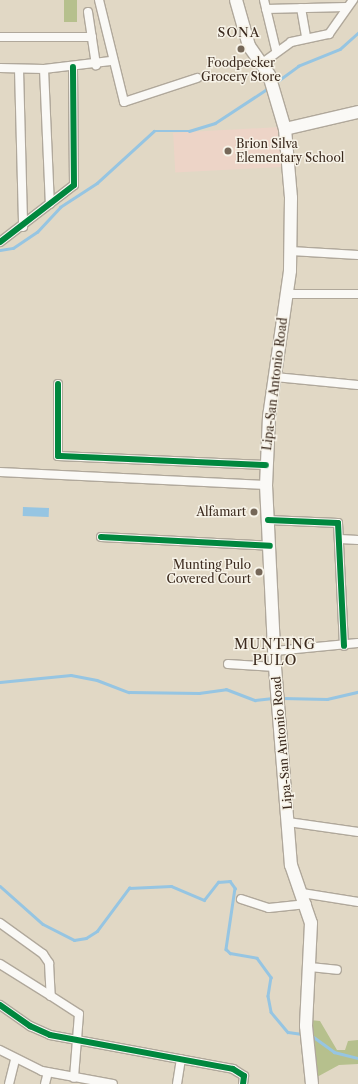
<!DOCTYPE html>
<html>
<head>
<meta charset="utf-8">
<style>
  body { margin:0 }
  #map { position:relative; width:358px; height:1084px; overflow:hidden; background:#e1d8c5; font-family:"Libre Caslon Text",serif }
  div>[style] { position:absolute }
  .built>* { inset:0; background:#edd4c7; transform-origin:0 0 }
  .forest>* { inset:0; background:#b6c08d; transform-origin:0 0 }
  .water>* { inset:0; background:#96c5e2; transform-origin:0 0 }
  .stream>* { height:2.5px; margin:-1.25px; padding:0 1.25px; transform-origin:1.25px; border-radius:1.25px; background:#96c5e2 }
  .roads { filter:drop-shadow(1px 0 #b0a89b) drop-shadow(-1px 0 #b0a89b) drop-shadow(0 1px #b0a89b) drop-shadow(0 -1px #b0a89b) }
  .street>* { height:8px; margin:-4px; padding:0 4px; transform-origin:4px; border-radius:4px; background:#faf9f6 }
  .secondary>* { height:12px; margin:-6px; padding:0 6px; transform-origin:6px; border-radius:6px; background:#faf9f6 }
  .cycleway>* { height:6px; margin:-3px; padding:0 3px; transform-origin:3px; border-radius:3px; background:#00873e }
  .dots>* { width:11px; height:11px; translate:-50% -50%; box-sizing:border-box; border:2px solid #f7f3e8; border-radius:50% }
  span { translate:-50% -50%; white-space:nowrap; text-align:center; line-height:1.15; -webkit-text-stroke:3px #f7f3e8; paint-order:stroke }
  .poi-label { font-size:12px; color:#3b2a1e }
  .left { translate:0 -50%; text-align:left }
  .right { translate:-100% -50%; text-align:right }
  .street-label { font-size:12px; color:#3b2a1e }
  .neighbourhood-label { font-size:13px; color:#3b2a1e; letter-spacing:1px }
  .quarter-label { font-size:14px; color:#3b2a1e; letter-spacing:1px }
</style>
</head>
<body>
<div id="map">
  <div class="built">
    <div style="left:281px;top:127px;width:40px;height:108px;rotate:87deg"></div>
  </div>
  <div class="forest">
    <div style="left:64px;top:0;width:13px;height:22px"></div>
    <div style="clip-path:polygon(310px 1020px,320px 1021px,337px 1050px,345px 1050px,348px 1041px,358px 1040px,358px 1064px,339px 1065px,317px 1077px)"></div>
  </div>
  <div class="water">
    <div style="left:23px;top:507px;width:26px;height:9px;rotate:2deg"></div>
  </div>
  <div class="stream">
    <div style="left:275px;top:83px;width:29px;rotate:-36deg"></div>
    <div style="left:298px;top:66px;width:45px;rotate:-22deg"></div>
    <div style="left:340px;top:49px;width:24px;rotate:-42deg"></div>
    <div style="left:0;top:250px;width:13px;rotate:-9deg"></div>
    <div style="left:13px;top:248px;width:29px;rotate:-34deg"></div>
    <div style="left:37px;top:232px;width:34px;rotate:-47deg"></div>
    <div style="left:60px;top:207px;width:44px;rotate:-33deg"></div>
    <div style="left:97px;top:183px;width:77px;rotate:-42.4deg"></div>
    <div style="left:154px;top:131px;width:35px"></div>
    <div style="left:189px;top:131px;width:27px;rotate:-17deg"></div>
    <div style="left:215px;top:123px;width:66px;rotate:-33.2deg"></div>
    <div style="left:0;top:682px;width:71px;rotate:-5.6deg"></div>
    <div style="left:71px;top:675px;width:26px;rotate:11deg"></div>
    <div style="left:97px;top:680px;width:34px;rotate:21deg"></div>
    <div style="left:129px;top:692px;width:70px;rotate:0.8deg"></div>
    <div style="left:199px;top:693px;width:27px;rotate:-8deg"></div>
    <div style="left:226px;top:689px;width:31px;rotate:21deg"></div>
    <div style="left:255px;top:700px;width:20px;rotate:-6deg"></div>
    <div style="left:282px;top:698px;width:45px;rotate:1.3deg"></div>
    <div style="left:327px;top:699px;width:32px;rotate:-13deg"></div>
    <div style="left:0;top:886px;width:57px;rotate:41.5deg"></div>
    <div style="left:43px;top:924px;width:35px;rotate:27deg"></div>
    <div style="left:74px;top:940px;width:12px;rotate:-9deg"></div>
    <div style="left:86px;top:938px;width:13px;rotate:-32deg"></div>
    <div style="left:97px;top:931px;width:54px;rotate:-53.3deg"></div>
    <div style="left:129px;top:888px;width:42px;rotate:-2.7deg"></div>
    <div style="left:171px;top:886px;width:36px;rotate:23deg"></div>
    <div style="left:204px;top:900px;width:23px;rotate:-52deg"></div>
    <div style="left:218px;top:882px;width:12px;rotate:-5deg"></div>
    <div style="left:230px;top:881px;width:9px;rotate:54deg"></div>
    <div style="left:235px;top:888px;width:62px;rotate:98.4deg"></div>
    <div style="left:226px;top:949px;width:6px;rotate:45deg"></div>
    <div style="left:230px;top:953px;width:27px;rotate:10deg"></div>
    <div style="left:257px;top:958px;width:24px;rotate:54deg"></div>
    <div style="left:271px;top:977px;width:19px;rotate:99deg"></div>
    <div style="left:268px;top:996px;width:16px;rotate:79deg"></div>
    <div style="left:271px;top:1012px;width:26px;rotate:50deg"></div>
    <div style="left:288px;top:1032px;width:14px;rotate:8deg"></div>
    <div style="left:311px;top:1035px;width:29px;rotate:36deg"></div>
    <div style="left:334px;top:1052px;width:25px;rotate:14deg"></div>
  </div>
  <div class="roads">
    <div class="street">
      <div style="left:99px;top:0;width:105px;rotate:76.2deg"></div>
      <div style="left:124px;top:102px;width:77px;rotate:-18.2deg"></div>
      <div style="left:264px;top:0;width:51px;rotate:76.5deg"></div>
      <div style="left:301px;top:8px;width:28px;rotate:80deg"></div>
      <div style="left:266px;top:9px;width:81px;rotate:-1.4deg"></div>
      <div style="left:88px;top:12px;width:54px;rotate:81.4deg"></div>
      <div style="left:0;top:37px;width:92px"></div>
      <div style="left:261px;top:64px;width:37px;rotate:-36deg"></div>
      <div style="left:291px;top:42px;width:39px;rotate:-12deg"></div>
      <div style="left:329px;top:34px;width:42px;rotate:-54.8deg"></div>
      <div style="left:0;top:68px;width:44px;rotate:1.3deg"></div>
      <div style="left:44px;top:69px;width:67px;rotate:-6.8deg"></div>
      <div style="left:19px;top:69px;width:158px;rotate:88.5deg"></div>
      <div style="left:44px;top:69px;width:135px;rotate:87.5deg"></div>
      <div style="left:0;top:242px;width:93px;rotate:-37.6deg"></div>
      <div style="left:74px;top:185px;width:118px;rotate:-90.5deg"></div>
      <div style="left:291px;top:251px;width:67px;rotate:3.4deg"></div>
      <div style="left:286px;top:294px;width:72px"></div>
      <div style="left:275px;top:377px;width:83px;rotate:5.5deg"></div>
      <div style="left:58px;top:384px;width:72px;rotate:90deg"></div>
      <div style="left:58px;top:456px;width:208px;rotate:2.5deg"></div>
      <div style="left:0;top:472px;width:266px;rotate:2.8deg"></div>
      <div style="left:268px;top:520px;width:70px;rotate:2.5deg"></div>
      <div style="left:338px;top:523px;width:123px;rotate:87.2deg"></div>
      <div style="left:101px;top:537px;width:169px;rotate:3deg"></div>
      <div style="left:340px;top:539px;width:18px;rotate:3deg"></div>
      <div style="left:275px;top:651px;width:83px;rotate:-5.5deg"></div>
      <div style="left:228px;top:664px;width:47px;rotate:3.7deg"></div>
      <div style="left:288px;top:822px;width:71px;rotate:8.1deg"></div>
      <div style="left:302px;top:893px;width:57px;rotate:9.1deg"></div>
      <div style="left:241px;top:899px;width:29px;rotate:18deg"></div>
      <div style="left:269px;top:908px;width:38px;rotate:-6deg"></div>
      <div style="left:0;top:923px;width:53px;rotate:35.8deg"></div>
      <div style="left:43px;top:954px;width:11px;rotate:56deg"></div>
      <div style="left:49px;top:963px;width:33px;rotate:87deg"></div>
      <div style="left:51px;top:996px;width:33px;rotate:33deg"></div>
      <div style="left:79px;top:1014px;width:64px;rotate:94.5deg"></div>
      <div style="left:0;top:964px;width:60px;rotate:32.1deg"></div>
      <div style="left:310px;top:967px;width:27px;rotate:6deg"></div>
      <div style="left:0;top:1005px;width:37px;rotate:35deg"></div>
      <div style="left:30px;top:1026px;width:22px;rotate:24deg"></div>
      <div style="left:50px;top:1035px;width:186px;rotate:10.5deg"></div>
      <div style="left:233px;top:1069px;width:13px;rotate:32deg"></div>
      <div style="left:244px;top:1076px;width:8px;rotate:97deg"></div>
      <div style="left:0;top:1050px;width:47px;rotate:26.6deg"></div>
      <div style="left:42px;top:1071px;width:72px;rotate:10.4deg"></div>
      <div style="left:9px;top:1084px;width:25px;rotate:-76deg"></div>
      <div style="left:45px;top:1084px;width:12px;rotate:-76deg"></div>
      <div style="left:177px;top:1084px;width:25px;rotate:-81deg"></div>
    </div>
    <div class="secondary">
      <div style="left:236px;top:0;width:48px;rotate:74.2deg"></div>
      <div style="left:249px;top:46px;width:35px;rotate:55deg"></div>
      <div style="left:269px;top:75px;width:56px;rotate:73.5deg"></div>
      <div style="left:285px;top:129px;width:69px;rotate:85deg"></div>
      <div style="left:291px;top:198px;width:73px;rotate:90.8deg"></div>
      <div style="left:290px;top:271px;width:148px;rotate:98.2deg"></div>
      <div style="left:269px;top:417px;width:68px;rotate:92.5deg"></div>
      <div style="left:266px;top:485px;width:182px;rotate:87.2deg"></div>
      <div style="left:275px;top:667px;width:199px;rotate:85.4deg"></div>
      <div style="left:291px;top:865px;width:61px;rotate:71deg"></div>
      <div style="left:311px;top:923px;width:103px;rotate:92.8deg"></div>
      <div style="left:306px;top:1026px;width:58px;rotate:84.1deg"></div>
      <div style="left:285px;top:129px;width:75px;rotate:-13.1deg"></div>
    </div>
  </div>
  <div class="cycleway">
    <div style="left:0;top:242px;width:93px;rotate:-37.6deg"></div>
    <div style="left:74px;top:185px;width:118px;rotate:-90.5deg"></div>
    <div style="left:58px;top:384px;width:72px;rotate:90deg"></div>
    <div style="left:58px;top:456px;width:208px;rotate:2.5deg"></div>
    <div style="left:268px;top:520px;width:70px;rotate:2.5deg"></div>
    <div style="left:338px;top:523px;width:123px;rotate:87.2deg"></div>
    <div style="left:101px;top:537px;width:169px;rotate:3deg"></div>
    <div style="left:0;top:1005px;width:37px;rotate:35deg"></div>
    <div style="left:30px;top:1026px;width:22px;rotate:24deg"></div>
    <div style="left:50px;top:1035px;width:186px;rotate:10.5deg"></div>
    <div style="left:233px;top:1069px;width:13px;rotate:32deg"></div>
    <div style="left:244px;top:1076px;width:8px;rotate:97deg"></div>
  </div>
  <div class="dots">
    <div style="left:241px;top:49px;background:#756758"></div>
    <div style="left:228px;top:151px;background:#756758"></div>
    <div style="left:254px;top:512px;background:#756758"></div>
    <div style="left:259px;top:572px;background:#756758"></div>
  </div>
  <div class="poi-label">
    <span style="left:241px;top:70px">Foodpecker<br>Grocery Store</span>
    <span class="left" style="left:236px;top:151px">Brion Silva<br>Elementary School</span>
    <span class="right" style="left:246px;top:512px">Alfamart</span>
    <span class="right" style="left:251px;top:572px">Munting Pulo<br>Covered Court</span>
  </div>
  <div class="street-label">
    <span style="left:275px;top:384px;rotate:-83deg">Lipa-San Antonio Road</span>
    <span style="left:282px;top:743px;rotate:-95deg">Lipa-San Antonio Road</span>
  </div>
  <div class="neighbourhood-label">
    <span style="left:239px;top:32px">SONA</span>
  </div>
  <div class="quarter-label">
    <span style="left:275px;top:652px">MUNTING<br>PULO</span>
  </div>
</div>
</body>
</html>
